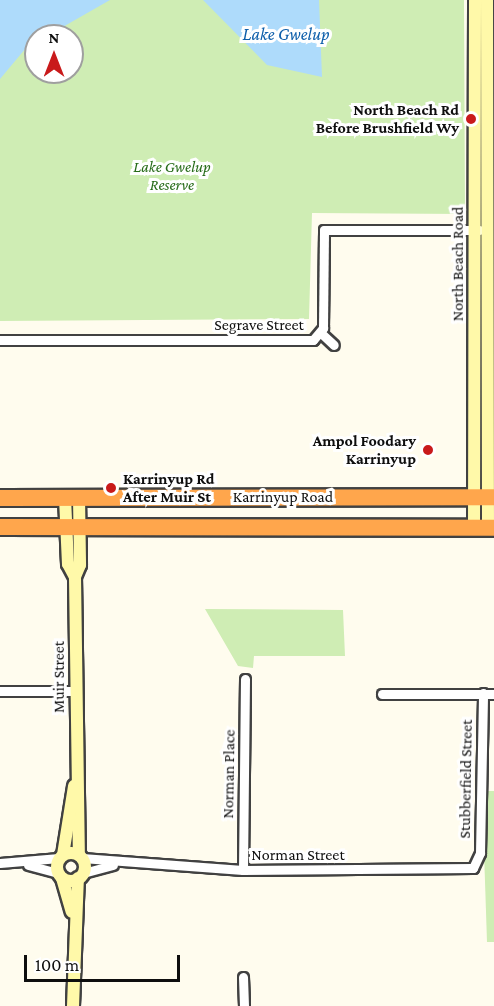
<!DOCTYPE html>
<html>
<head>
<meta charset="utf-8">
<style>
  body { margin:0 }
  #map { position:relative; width:494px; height:1006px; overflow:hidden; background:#fffcee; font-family:"Crimson Pro",serif }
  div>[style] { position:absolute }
  .green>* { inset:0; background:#cfedb4 }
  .water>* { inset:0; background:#aedbfb }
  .roads { filter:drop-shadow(2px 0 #414141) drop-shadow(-2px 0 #414141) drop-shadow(0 2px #414141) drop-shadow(0 -2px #414141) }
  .street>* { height:9px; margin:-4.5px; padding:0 4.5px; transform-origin:4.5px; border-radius:4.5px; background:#fff }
  .secondary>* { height:12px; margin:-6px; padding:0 6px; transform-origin:6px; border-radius:6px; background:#fff9a9 }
  .secondary>.ring { margin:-6px; padding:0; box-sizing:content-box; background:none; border:12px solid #fff9a9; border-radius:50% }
  .highway>* { height:16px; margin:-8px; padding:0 8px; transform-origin:8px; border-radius:8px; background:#ffa64c }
  .dots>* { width:16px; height:16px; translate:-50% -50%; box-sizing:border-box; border:3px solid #fff; border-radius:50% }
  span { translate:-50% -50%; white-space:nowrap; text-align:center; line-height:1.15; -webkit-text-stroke:6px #fff; paint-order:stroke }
  .poi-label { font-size:16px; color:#0e0e0e; font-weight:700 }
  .right { translate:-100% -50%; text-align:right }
  .left { translate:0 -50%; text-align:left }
  .park-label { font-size:16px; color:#266b18; font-style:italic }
  .street-label { font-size:16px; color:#0e0e0e }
  .water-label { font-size:18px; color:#0d5eaa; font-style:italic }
  .north { position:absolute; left:24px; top:24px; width:60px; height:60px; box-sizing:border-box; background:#fff; border:2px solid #9f9f9f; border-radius:50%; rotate:0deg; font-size:16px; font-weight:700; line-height:24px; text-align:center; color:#0e0e0e }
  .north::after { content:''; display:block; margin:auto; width:21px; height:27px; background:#c91a1b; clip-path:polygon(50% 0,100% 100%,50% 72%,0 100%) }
  .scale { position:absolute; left:24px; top:955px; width:156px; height:27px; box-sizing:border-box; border:3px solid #0e0e0e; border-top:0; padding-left:8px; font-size:18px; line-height:21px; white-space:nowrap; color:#0e0e0e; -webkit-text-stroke:4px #fff; paint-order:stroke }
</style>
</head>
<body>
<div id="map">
  <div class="green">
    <div style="clip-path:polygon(evenodd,0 0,464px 0,465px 214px,312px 213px,309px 319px,0 321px,0 0,36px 36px,72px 36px,72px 72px,36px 72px,36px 36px)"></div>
    <div style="clip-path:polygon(205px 609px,343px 610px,345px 656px,254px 656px,253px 668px,238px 666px)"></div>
    <div style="clip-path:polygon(482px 791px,494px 791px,494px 942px,487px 942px)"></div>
  </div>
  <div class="water">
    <div style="clip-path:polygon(0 0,110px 0,47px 36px,36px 36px,0 79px)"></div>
    <div style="clip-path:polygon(203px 0,319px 0,322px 77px,267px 65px)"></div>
  </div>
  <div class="roads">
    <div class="street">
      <div style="left:322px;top:334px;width:16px;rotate:43deg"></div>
      <div style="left:0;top:340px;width:313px"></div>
      <div style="left:313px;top:340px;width:16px;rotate:-50deg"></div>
      <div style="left:323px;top:328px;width:98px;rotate:-89.4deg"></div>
      <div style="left:324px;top:230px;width:155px"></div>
      <div style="left:0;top:691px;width:76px"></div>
      <div style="left:382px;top:694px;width:112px"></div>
      <div style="left:82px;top:858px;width:161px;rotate:4.3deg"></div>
      <div style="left:243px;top:870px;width:230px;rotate:-0.5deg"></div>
      <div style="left:473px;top:868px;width:17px;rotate:-65deg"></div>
      <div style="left:480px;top:853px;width:160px;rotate:-88.9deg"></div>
      <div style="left:0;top:863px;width:59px;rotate:-4.8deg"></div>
      <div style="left:28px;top:865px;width:31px;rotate:15deg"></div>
      <div style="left:243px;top:870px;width:191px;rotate:-89.4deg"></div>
      <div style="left:83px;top:873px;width:31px;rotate:-15deg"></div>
      <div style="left:243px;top:977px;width:29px;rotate:88deg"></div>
    </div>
    <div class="secondary">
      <div style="left:487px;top:0;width:528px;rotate:89.89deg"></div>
      <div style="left:65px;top:498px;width:66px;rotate:87.4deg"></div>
      <div style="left:68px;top:564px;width:15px;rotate:62deg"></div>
      <div style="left:79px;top:498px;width:67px;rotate:89.1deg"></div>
      <div style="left:80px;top:565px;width:13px;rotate:113deg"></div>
      <div style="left:75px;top:577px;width:278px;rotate:89.2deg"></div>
      <div style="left:474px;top:528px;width:528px;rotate:-89.89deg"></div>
      <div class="ring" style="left:57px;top:853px;width:16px;height:16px"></div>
      <div style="left:63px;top:855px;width:70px;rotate:-80.9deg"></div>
      <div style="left:62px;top:878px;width:35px;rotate:74deg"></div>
      <div style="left:73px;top:1006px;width:128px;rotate:-87.8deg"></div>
    </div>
    <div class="highway">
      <div style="left:0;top:498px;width:494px;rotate:-0.1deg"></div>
      <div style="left:0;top:527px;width:494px;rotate:0.1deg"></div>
    </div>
  </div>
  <div class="dots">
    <div style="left:471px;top:119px;background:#c91a1b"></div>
    <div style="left:428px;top:450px;background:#c91a1b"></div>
    <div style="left:111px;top:488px;background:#c91a1b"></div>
  </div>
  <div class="poi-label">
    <span class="right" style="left:459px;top:119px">North Beach Rd<br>Before Brushfield Wy</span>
    <span class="right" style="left:416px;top:450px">Ampol Foodary<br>Karrinyup</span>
    <span class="left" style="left:123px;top:488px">Karrinyup Rd<br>After Muir St</span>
  </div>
  <div class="park-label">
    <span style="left:172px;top:176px">Lake Gwelup<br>Reserve</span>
  </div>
  <div class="street-label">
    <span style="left:458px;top:264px;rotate:-90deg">North Beach Road</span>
    <span style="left:259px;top:325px">Segrave Street</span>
    <span style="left:283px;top:497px">Karrinyup Road</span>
    <span style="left:59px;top:677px;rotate:-90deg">Muir Street</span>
    <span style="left:229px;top:774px;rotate:-89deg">Norman Place</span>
    <span style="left:466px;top:779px;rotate:-89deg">Stubberfield Street</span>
    <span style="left:298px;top:855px">Norman Street</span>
  </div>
  <div class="water-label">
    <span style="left:286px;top:34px">Lake Gwelup</span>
  </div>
  <div class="north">N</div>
  <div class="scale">100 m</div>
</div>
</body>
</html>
